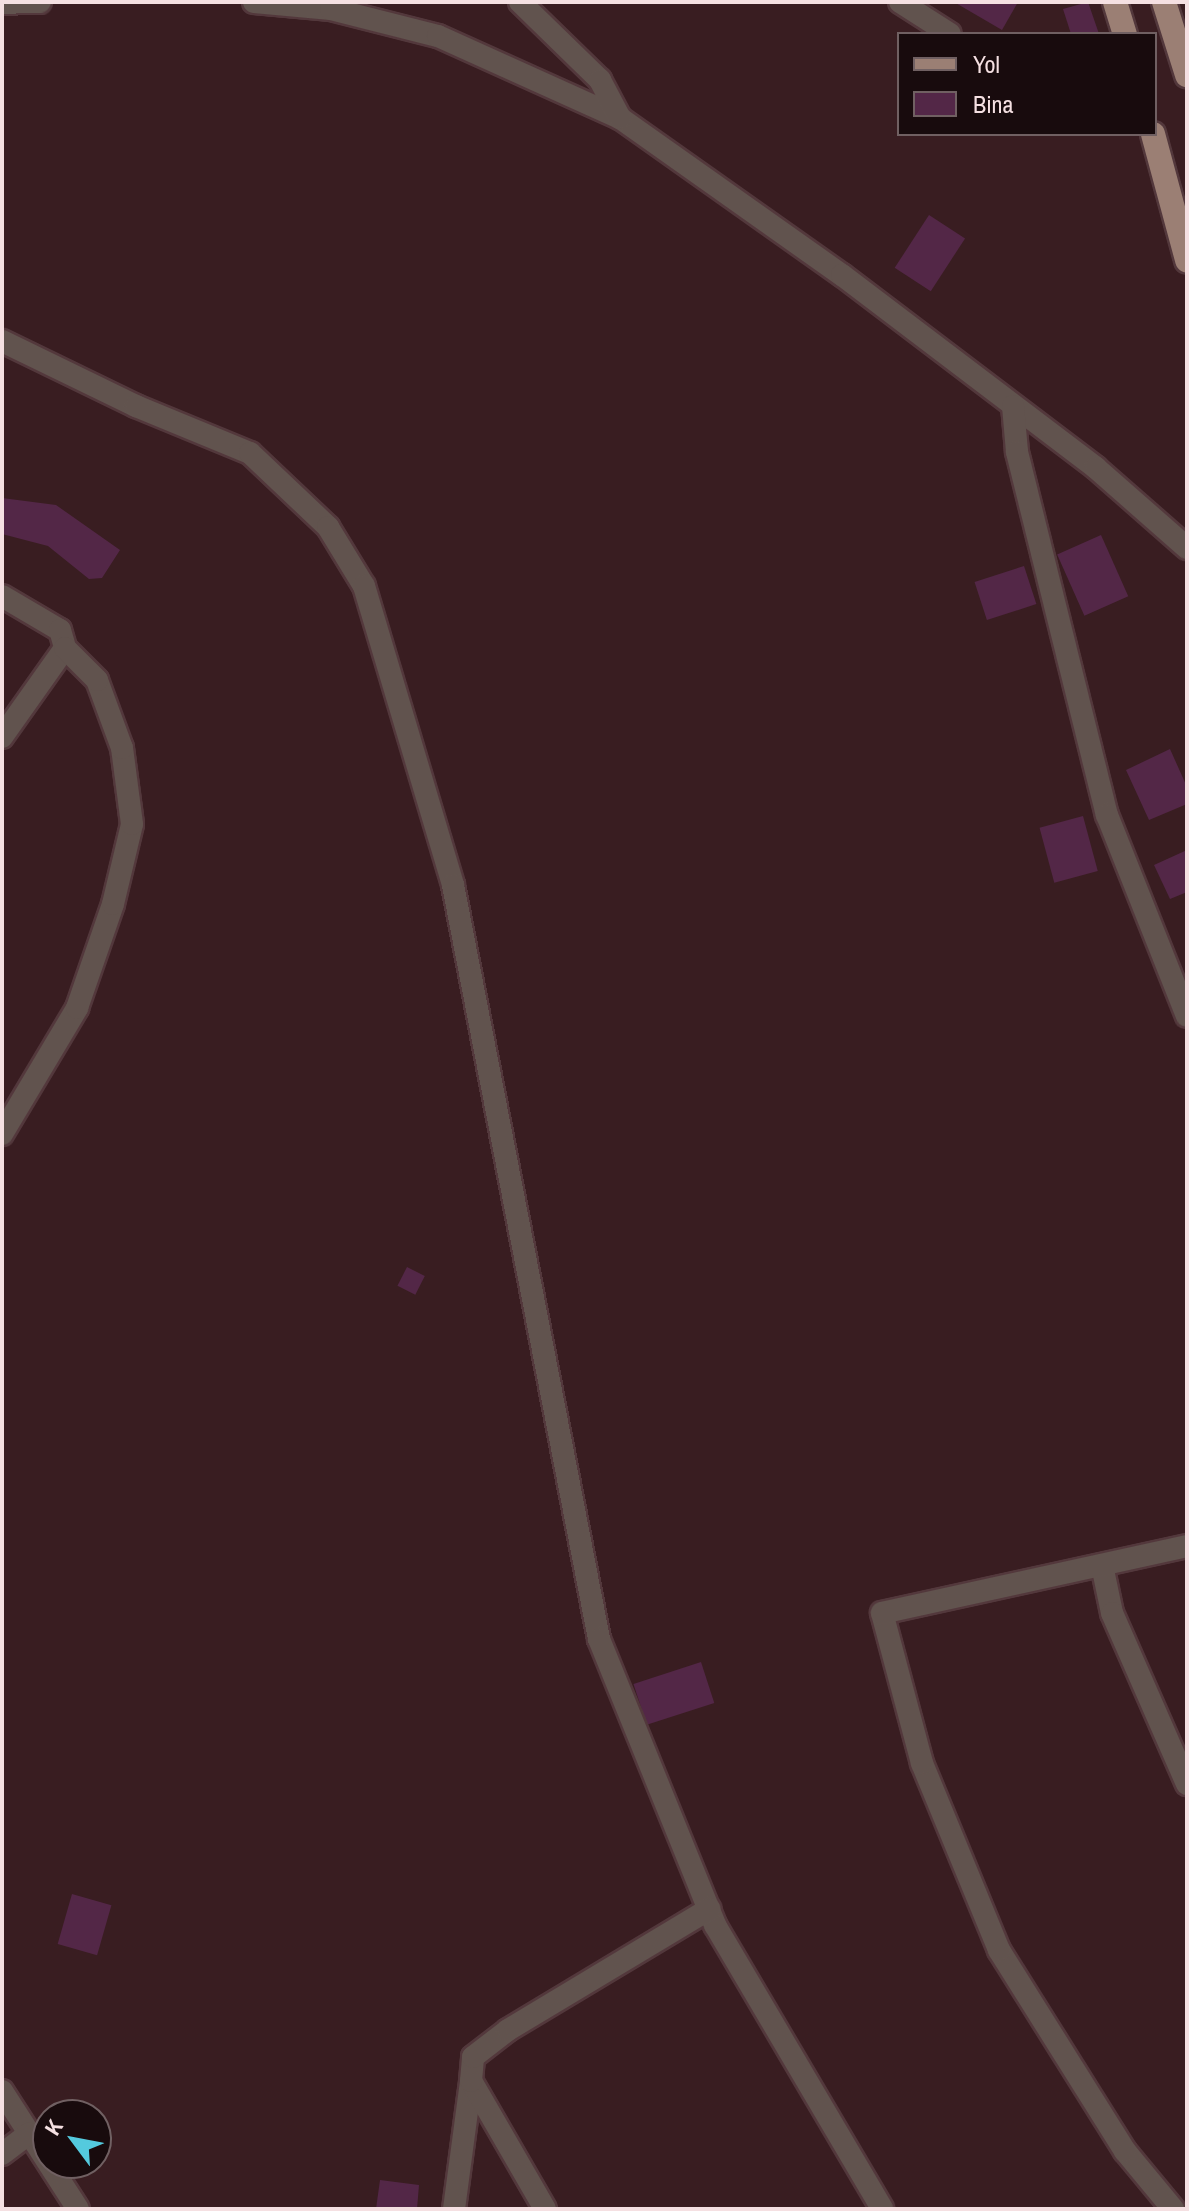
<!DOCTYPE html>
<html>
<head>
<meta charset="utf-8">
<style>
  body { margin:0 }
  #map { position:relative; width:1189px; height:2211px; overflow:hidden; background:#391d21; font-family:"Archivo Narrow",sans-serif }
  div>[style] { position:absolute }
  .building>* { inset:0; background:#532747; transform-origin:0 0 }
  .roads { filter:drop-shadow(2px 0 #53383c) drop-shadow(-2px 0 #53383c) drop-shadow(0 2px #53383c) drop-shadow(0 -2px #53383c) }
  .minor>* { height:22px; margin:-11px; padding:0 11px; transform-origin:11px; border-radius:11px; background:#61534e }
  .major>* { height:24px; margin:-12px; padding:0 12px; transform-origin:12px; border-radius:12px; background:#9b7f74 }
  span { translate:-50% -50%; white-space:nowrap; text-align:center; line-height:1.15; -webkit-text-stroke:8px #180b0d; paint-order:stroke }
  .frame { position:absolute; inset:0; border:4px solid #f5e0e2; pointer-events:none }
  .legend { position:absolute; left:897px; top:32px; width:260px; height:104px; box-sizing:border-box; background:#180b0d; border:2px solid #706062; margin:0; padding:10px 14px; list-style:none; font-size:24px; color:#f5e0e2 }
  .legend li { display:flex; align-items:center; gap:16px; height:40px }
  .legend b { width:40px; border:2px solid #706062 }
  .north { position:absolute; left:32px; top:2099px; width:80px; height:80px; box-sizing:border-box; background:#180b0d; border:2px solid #706062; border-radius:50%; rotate:302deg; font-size:22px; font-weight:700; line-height:32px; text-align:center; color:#f5e0e2 }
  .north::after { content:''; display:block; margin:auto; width:28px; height:36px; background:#54cade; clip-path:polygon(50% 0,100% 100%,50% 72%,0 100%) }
</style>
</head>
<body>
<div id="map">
  <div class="building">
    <div style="clip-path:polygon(954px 2px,1018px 2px,1002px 30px)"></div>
    <div style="clip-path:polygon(1088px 2px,1099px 34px,1071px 34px,1063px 9px)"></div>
    <div style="left:929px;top:215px;width:43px;height:63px;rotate:33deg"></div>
    <div style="clip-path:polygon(2px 498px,56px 505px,120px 550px,102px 578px,89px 579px,48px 546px,2px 534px)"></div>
    <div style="left:1101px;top:535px;width:67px;height:48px;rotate:66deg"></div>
    <div style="left:1024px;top:566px;width:40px;height:52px;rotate:72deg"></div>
    <div style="clip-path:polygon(1170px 749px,1187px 787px,1187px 804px,1149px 820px,1126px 770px)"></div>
    <div style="left:1083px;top:816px;width:57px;height:45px;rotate:75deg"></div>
    <div style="clip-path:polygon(1187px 850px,1187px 892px,1170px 899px,1154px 865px)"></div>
    <div style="left:407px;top:1267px;width:20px;height:21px;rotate:27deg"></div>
    <div style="left:701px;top:1662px;width:43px;height:71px;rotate:72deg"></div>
    <div style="left:72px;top:1894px;width:41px;height:52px;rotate:16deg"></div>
    <div style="clip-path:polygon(380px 2180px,419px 2185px,417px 2209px,376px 2209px)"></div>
  </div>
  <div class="roads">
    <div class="minor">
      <div style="left:254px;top:2px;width:77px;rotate:5.2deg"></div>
      <div style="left:331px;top:9px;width:110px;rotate:14.2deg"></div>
      <div style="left:438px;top:36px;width:200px;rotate:24.3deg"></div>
      <div style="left:620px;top:118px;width:272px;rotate:35.3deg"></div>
      <div style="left:842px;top:275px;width:319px;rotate:37.2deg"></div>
      <div style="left:1096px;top:468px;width:121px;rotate:41.3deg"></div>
      <div style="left:520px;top:2px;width:112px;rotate:44.3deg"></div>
      <div style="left:600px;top:80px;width:43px;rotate:62.2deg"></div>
      <div style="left:900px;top:2px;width:59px;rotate:32.6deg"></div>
      <div style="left:2px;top:3px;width:38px;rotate:-2deg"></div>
      <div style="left:2px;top:341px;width:149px;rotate:25.9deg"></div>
      <div style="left:136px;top:406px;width:123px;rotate:22.4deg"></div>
      <div style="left:250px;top:453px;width:108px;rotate:43.5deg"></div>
      <div style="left:328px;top:527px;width:69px;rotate:58.6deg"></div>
      <div style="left:364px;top:586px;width:312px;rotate:73.4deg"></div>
      <div style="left:453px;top:885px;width:768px;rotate:79.04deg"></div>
      <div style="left:599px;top:1639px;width:309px;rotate:67.9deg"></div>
      <div style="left:715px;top:1925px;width:329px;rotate:59.5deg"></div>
      <div style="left:1013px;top:406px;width:46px;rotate:85deg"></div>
      <div style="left:1017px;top:452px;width:374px;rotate:76.1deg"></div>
      <div style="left:1107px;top:815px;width:216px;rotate:68.3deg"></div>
      <div style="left:2px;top:596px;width:67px;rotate:30.4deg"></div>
      <div style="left:60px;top:630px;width:19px;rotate:74deg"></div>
      <div style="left:65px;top:648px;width:109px;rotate:125.3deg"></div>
      <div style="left:2px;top:1134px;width:147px;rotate:-59.2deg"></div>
      <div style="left:77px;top:1008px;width:110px;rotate:-70.9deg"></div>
      <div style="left:113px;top:904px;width:82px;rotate:-76.6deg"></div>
      <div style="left:132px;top:824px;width:77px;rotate:-97.5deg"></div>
      <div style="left:122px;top:748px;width:72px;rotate:-110.2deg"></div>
      <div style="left:97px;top:680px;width:45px;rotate:-135deg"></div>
      <div style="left:1102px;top:1565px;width:49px;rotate:78.2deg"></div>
      <div style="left:1112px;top:1613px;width:187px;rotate:66.3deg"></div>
      <div style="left:2px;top:2091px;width:140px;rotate:57.2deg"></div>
      <div style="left:2px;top:2154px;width:34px;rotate:-37deg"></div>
      <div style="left:454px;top:2209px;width:129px;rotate:-82.4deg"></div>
      <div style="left:545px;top:2209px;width:148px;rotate:-120deg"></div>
      <div style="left:471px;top:2081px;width:24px;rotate:-85deg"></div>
      <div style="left:473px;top:2057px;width:44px;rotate:-37.6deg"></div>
      <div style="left:508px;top:2030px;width:235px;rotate:-31deg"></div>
      <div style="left:1173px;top:2209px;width:75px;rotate:-129.6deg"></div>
      <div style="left:1125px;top:2151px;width:237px;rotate:-122.1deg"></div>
      <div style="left:999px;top:1950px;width:202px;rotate:-112.4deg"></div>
      <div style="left:922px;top:1763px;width:155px;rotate:-104.9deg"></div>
      <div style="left:882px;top:1613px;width:312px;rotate:-12.4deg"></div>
    </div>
    <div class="major">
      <div style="left:1115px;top:2px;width:34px;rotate:73deg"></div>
      <div style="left:1164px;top:2px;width:77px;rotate:72.5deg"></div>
      <div style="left:1153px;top:134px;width:131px;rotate:74.9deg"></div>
    </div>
  </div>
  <div class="frame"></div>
  <ul class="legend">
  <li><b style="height:10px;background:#9b7f74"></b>Yol</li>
  <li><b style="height:22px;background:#532747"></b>Bina</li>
  </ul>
  <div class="north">K</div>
</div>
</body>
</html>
